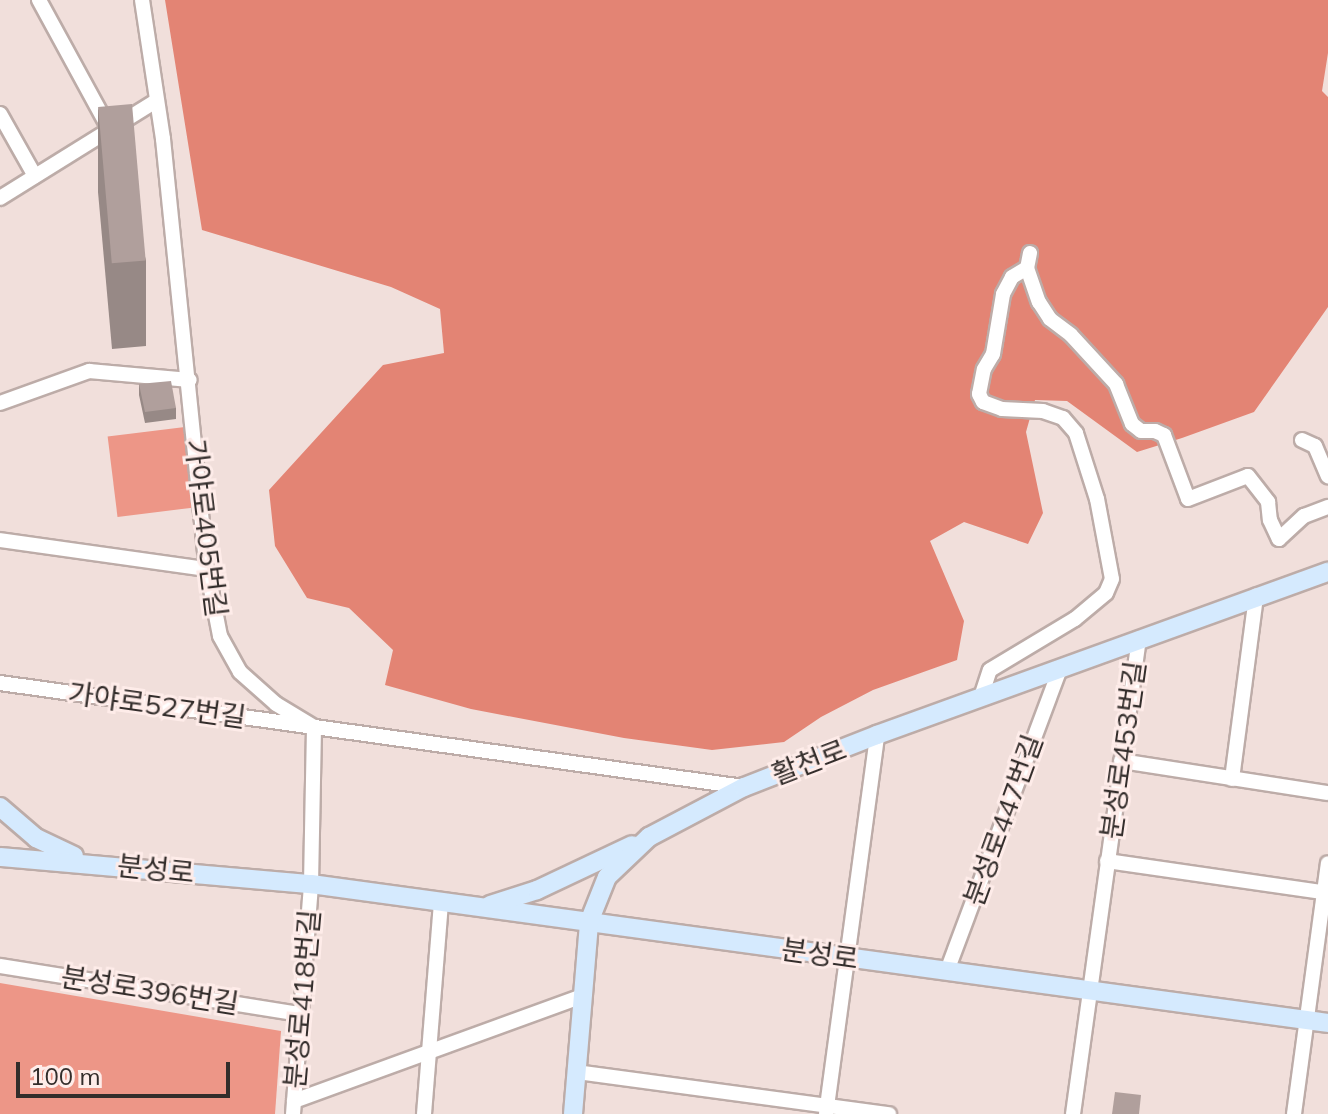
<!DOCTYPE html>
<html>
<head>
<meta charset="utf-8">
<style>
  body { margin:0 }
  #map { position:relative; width:1328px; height:1114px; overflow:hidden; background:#f1dfdb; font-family:Mulish,"Noto Sans KR",sans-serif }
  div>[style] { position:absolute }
  .green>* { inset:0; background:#ed9687; transform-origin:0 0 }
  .forest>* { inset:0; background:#e38474 }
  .roads { filter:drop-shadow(2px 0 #bdaca8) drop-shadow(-2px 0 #bdaca8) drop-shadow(0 2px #bdaca8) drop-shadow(0 -2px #bdaca8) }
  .street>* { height:14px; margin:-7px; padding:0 7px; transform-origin:7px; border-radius:7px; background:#fff }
  .secondary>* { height:18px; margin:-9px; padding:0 9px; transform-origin:9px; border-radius:9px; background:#d5eafe }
  .wall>* { inset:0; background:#978986 }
  .building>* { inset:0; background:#b09f9c; transform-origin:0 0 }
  span { translate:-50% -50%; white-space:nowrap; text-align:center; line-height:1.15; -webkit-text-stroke:6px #feece9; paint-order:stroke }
  .street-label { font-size:28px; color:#332d2b }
  .scale { position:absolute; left:16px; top:1062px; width:214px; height:36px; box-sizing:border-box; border:4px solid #332d2b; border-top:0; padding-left:10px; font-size:24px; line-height:28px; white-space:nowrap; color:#332d2b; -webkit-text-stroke:6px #feece9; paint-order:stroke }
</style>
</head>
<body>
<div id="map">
  <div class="green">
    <div style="left:193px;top:426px;width:81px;height:86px;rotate:83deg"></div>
    <div style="clip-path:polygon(0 983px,281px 1031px,275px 1114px,0 1114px)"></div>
  </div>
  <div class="forest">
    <div style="clip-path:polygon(165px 0,1328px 0,1328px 53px,1322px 91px,1328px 97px,1328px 307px,1254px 412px,1182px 438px,1137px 452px,1067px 401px,1035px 400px,1026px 432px,1043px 513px,1028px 544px,964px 522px,930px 541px,964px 621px,957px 660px,873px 690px,821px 717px,784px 742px,712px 750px,624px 738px,471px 709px,385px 685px,393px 650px,349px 608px,307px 598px,275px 546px,269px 490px,383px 365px,444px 353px,440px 309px,391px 287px,202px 230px)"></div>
  </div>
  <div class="roads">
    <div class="street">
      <div style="left:39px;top:0;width:140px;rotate:61.4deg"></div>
      <div style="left:142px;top:0;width:141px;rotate:81.4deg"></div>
      <div style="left:163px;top:139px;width:432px;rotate:84.2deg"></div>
      <div style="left:207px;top:569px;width:68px;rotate:79deg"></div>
      <div style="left:220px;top:636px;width:41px;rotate:60.9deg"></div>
      <div style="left:240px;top:672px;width:48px;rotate:41.6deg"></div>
      <div style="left:276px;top:704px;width:44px;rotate:31.2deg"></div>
      <div style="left:0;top:114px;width:71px;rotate:60.6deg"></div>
      <div style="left:0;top:198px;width:184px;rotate:-31.9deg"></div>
      <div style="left:1030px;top:253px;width:15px;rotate:101deg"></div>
      <div style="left:1027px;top:268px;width:36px;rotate:71deg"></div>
      <div style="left:1039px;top:302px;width:20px;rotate:57deg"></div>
      <div style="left:1050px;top:319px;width:26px;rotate:37deg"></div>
      <div style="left:1071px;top:335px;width:67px;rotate:47.4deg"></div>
      <div style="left:1116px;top:384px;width:43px;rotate:68.2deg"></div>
      <div style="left:1132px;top:424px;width:11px;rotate:38deg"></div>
      <div style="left:1141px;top:431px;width:14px"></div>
      <div style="left:1155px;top:431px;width:10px;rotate:24deg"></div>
      <div style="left:1164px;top:435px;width:68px;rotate:69.4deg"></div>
      <div style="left:1188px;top:499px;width:64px;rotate:-21deg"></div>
      <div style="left:1248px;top:476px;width:33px;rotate:52deg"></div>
      <div style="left:1268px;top:502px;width:18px;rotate:84deg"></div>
      <div style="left:1270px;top:520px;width:21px;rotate:65deg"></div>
      <div style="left:1279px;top:539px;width:34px;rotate:-43deg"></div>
      <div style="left:1304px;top:516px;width:26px;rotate:-21deg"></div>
      <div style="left:0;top:403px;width:95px;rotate:-19.8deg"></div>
      <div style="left:89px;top:371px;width:101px;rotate:5.1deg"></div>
      <div style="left:1302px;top:440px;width:14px;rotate:25deg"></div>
      <div style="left:1315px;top:446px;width:33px;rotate:67deg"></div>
      <div style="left:0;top:540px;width:209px;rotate:8deg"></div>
      <div style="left:0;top:683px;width:751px;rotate:7.96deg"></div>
      <div style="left:981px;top:697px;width:28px;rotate:-72deg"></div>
      <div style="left:990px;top:670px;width:99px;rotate:-31deg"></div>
      <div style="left:1075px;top:619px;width:40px;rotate:-40deg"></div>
      <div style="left:1106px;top:593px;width:15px;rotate:-67deg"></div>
      <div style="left:1112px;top:579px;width:81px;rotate:-100.6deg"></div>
      <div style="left:1097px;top:499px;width:69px;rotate:-107.7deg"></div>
      <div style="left:1076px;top:433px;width:20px;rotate:-131deg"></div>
      <div style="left:1063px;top:418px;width:21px;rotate:-161deg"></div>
      <div style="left:1043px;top:411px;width:41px;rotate:-177.2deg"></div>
      <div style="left:1002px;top:409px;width:20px;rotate:-160deg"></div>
      <div style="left:983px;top:402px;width:9px;rotate:-117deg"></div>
      <div style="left:979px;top:394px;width:25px;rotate:-79deg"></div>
      <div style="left:984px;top:369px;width:17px;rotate:-59deg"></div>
      <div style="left:993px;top:354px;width:61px;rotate:-80.5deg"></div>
      <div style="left:1003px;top:294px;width:19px;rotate:-62deg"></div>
      <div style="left:1012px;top:277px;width:17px;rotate:-31deg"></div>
      <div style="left:1121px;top:761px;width:209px;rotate:8.8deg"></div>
      <div style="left:1232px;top:779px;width:185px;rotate:-82.5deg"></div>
      <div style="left:1107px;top:861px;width:223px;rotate:8.2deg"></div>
      <div style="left:0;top:966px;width:305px;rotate:9.1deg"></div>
      <div style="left:947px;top:971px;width:322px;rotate:-69.5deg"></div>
      <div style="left:577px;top:1072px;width:315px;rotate:7.7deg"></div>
      <div style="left:294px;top:1101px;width:307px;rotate:-20deg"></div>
      <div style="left:293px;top:1114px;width:231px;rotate:-85.5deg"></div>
      <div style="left:311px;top:884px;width:157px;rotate:-88.9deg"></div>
      <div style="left:424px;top:1114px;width:213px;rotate:-85.4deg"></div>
      <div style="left:826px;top:1114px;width:382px;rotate:-82.3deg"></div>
      <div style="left:1073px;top:1114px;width:480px;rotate:-82.1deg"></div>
      <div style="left:1294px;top:1114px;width:253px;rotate:-82.3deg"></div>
    </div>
    <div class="secondary">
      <div style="left:0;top:807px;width:48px;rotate:40.7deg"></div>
      <div style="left:36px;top:838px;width:42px;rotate:25.3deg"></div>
      <div style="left:0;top:857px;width:312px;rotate:5deg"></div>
      <div style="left:311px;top:884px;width:1026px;rotate:7.78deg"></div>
      <div style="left:490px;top:905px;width:49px;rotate:-17.7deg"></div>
      <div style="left:537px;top:890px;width:105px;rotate:-25.3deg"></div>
      <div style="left:573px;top:1114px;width:193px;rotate:-85.2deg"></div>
      <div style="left:589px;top:922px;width:48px;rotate:-68.2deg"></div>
      <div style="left:607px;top:877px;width:58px;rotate:-43.6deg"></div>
      <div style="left:649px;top:837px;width:107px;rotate:-27.8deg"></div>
      <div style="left:744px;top:787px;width:143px;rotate:-21.4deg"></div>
      <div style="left:877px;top:735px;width:480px;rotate:-19.9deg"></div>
    </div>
  </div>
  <div class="wall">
    <div style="clip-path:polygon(98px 107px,146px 260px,146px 346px,112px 349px,98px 192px)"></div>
    <div style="clip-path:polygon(139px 384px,176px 408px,176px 419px,145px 423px,139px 395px)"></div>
  </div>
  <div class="building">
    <div style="left:132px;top:104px;width:157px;height:34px;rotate:85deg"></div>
    <div style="clip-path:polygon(171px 381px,176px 408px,145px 412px,139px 384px)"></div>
    <div style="clip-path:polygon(1115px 1092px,1141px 1095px,1139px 1114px,1112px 1114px)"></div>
  </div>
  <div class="street-label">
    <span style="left:206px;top:528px;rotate:83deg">가야로405번길</span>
    <span style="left:157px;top:705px;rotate:8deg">가야로527번길</span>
    <span style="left:1123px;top:750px;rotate:-82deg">분성로453번길</span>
    <span style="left:809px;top:762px;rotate:-21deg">활천로</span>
    <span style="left:1003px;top:820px;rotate:-70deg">분성로447번길</span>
    <span style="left:156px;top:869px;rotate:6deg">분성로</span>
    <span style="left:820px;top:954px;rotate:8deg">분성로</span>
    <span style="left:150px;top:990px;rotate:9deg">분성로396번길</span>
    <span style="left:302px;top:999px;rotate:-85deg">분성로418번길</span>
  </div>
  <div class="scale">100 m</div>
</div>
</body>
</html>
